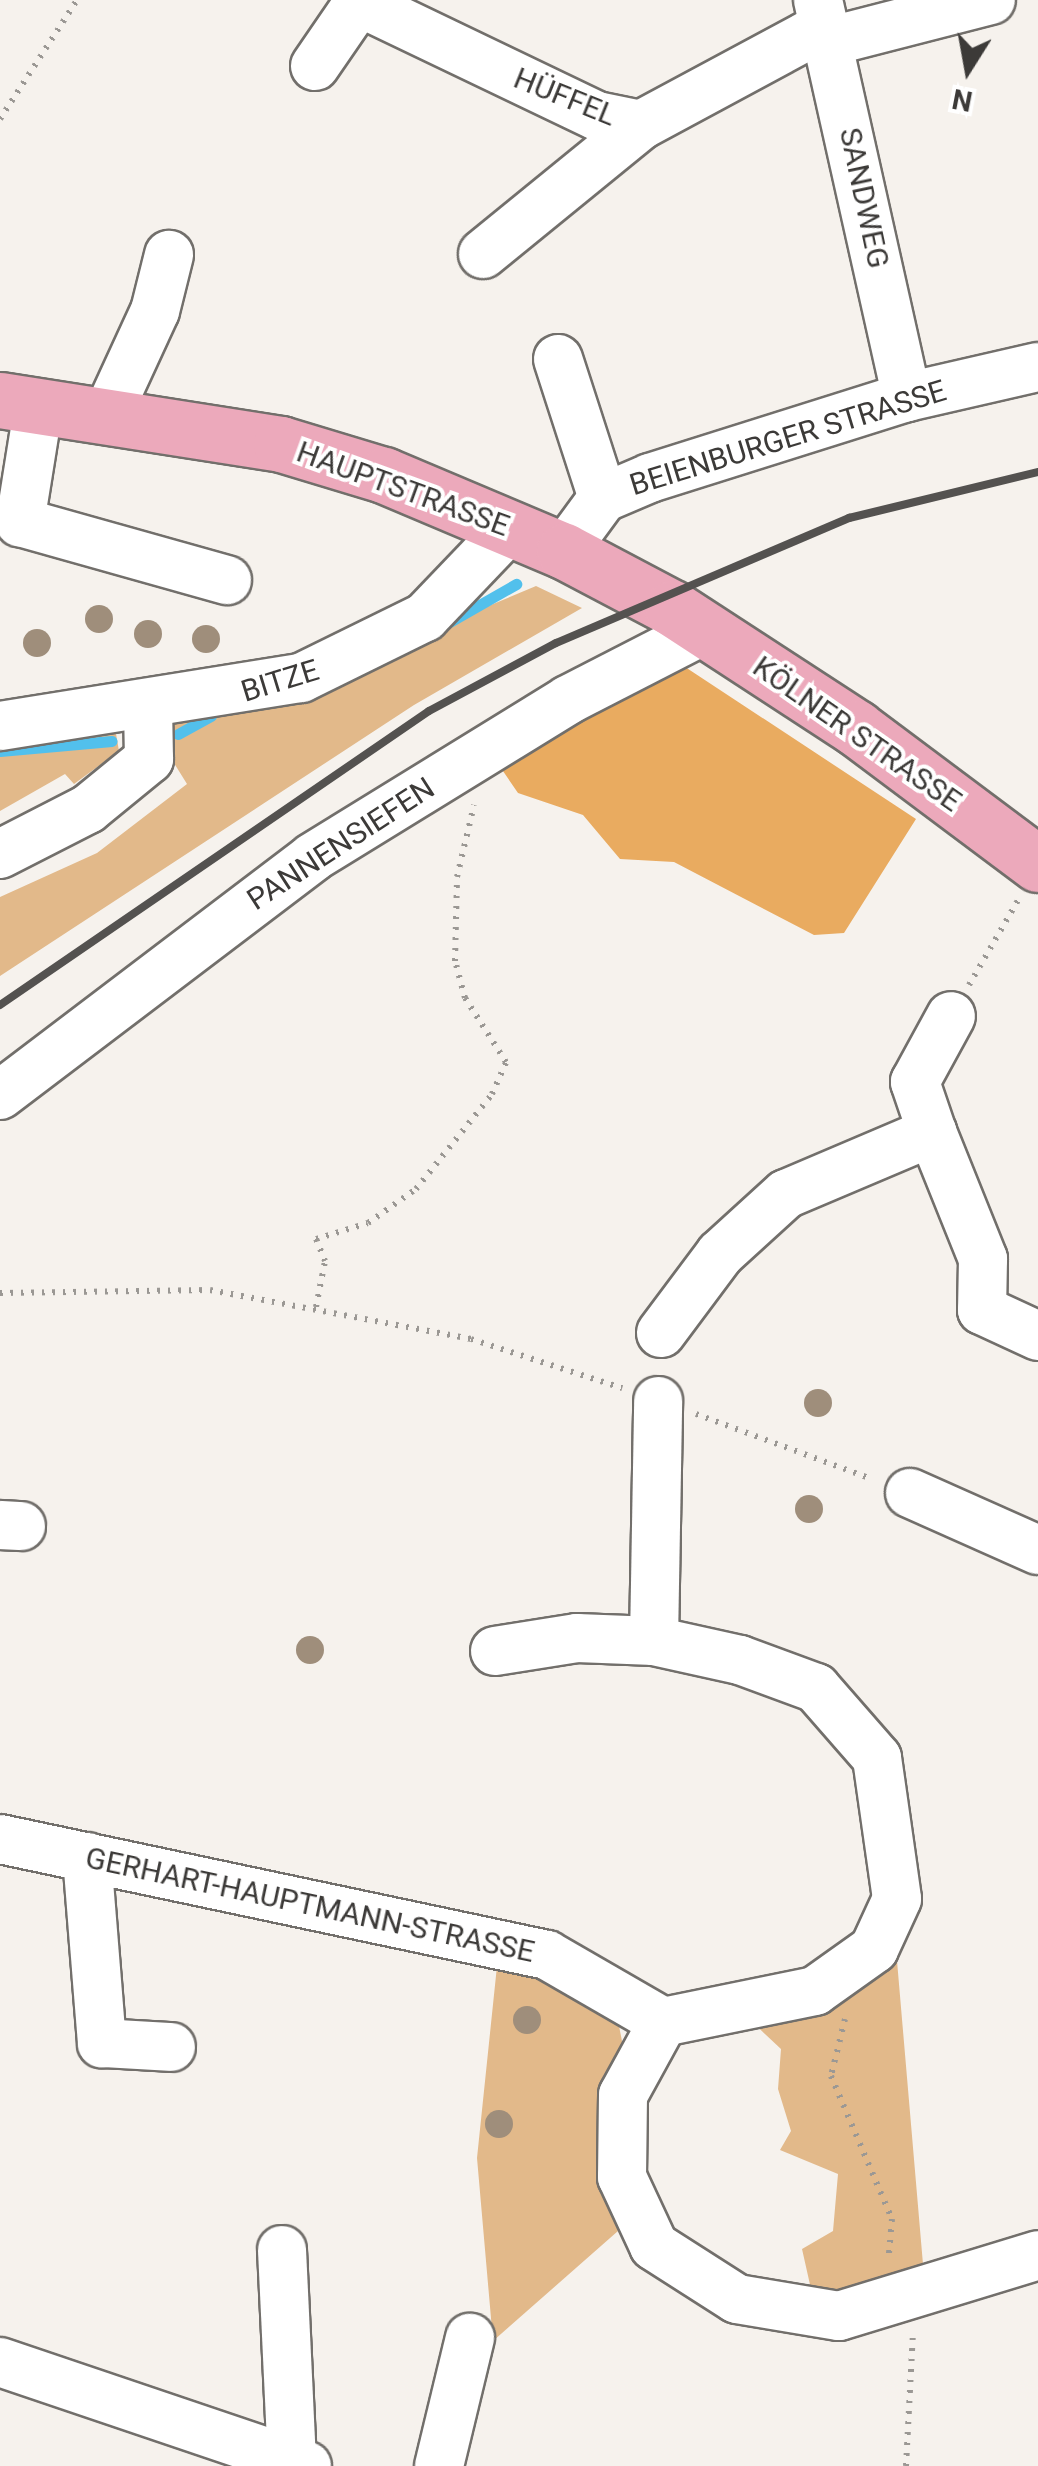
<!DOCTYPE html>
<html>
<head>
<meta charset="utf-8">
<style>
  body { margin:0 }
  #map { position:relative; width:1038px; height:2466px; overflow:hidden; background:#f6f2ed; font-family:Roboto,sans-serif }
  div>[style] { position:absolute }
  .green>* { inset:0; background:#e2b98a }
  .forest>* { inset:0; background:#e9ab60 }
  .stream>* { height:11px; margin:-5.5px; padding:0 5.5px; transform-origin:5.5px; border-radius:5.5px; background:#52c0ec }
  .path>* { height:6px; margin-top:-3px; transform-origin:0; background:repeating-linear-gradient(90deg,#9b9894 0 2.5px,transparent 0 10.5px) }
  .roads { filter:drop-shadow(2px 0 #726f6b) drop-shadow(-2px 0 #726f6b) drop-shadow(0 2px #726f6b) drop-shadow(0 -2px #726f6b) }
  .minor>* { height:48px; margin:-24px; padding:0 24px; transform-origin:24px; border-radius:24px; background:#fff }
  .major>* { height:55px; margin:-27.5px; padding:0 27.5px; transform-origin:27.5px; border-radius:27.5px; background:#eca9bb }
  .rail>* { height:8px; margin:-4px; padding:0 4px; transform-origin:4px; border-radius:4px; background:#545250 }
  .trees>* { width:28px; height:28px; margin:-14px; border-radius:50%; background:#9f8e7b }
  span { translate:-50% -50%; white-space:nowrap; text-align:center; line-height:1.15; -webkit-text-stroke:8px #fff; paint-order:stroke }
  .street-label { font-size:30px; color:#3c3a38 }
  .north { position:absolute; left:918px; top:20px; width:100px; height:100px; -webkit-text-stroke:8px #fff; paint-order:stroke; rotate:191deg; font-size:28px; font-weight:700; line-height:40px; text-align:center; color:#3c3a38 }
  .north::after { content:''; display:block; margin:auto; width:35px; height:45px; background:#3c3a38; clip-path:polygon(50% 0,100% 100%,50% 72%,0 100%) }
</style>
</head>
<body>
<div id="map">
  <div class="green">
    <div style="clip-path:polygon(536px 586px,582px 608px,414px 705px,0 976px,0 897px,97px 853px,187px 784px,164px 747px,162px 721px,387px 655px,469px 606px,474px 612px)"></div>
    <div style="clip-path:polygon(115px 728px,119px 751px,74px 784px,65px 774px,0 811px,0 743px)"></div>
    <div style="clip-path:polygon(896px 1949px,924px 2276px,813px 2298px,802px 2249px,833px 2231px,838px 2174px,780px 2150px,791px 2131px,778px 2089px,781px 2049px,750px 2020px)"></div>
    <div style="clip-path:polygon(497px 1966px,557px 1983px,617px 2016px,624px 2051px,598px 2122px,605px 2198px,618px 2231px,493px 2341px,477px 2158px)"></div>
  </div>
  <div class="forest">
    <div style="clip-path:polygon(673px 659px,916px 819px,844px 933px,814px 935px,674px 862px,620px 859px,583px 815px,518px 793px,494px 758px)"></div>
  </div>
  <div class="stream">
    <div style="left:446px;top:624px;width:81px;rotate:-29.7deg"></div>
    <div style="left:178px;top:734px;width:38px;rotate:-29deg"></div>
    <div style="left:0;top:751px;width:112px;rotate:-5.1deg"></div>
  </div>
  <div class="path">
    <div style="left:0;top:119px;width:142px;rotate:-57.1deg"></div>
    <div style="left:969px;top:985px;width:98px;rotate:-60deg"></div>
    <div style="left:0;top:1293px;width:210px;rotate:-0.8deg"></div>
    <div style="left:210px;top:1290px;width:266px;rotate:10.6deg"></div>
    <div style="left:471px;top:1339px;width:159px;rotate:18deg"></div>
    <div style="left:316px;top:1307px;width:47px;rotate:-78.9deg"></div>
    <div style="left:325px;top:1261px;width:24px;rotate:-112deg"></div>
    <div style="left:316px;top:1239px;width:54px;rotate:-17.1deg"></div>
    <div style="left:368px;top:1223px;width:59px;rotate:-35.3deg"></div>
    <div style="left:416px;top:1189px;width:122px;rotate:-51.3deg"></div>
    <div style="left:492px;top:1094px;width:35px;rotate:-66deg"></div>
    <div style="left:506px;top:1062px;width:76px;rotate:-122.6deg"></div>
    <div style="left:465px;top:998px;width:38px;rotate:-105deg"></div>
    <div style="left:455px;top:961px;width:84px;rotate:-88.6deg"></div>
    <div style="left:457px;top:877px;width:74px;rotate:-76.7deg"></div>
    <div style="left:696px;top:1414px;width:188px;rotate:20.3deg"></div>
    <div style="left:845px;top:2019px;width:59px;rotate:103.8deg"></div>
    <div style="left:831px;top:2076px;width:155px;rotate:66.9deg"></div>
    <div style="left:892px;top:2219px;width:38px;rotate:95deg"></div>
    <div style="left:906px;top:2466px;width:134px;rotate:-87deg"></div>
  </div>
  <div class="roads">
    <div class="minor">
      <div style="left:355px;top:0;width:268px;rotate:25.6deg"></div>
      <div style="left:597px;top:116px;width:45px;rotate:11.6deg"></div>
      <div style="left:641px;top:125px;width:209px;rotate:-28.3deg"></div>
      <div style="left:818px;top:0;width:407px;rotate:77.4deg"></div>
      <div style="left:831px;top:41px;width:165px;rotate:-14.4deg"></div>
      <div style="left:315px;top:66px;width:78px;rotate:-55.5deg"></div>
      <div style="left:483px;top:254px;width:204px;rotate:-39.2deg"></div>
      <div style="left:558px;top:359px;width:146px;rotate:72.1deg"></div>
      <div style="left:39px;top:404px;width:120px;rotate:99.1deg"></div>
      <div style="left:20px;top:522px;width:215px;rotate:15.7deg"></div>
      <div style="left:108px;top:413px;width:112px;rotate:-65.3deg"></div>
      <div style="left:155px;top:311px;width:58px;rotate:-76deg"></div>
      <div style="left:564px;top:551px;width:66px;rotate:-53.7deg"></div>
      <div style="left:603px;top:498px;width:51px;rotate:-23.1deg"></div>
      <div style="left:650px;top:478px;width:269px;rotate:-17.5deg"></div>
      <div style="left:907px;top:397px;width:134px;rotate:-12.9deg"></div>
      <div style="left:0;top:726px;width:305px;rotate:-9.1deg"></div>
      <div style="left:301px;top:678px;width:138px;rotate:-26.2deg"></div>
      <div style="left:425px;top:617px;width:124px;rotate:-46.3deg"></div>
      <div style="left:0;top:854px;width:99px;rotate:-27.1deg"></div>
      <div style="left:88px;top:809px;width:79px;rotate:-39.3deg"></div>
      <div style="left:149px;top:759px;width:50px;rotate:-91.1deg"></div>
      <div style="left:0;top:1095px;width:393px;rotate:-37.2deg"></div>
      <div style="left:313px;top:857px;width:299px;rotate:-31.6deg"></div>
      <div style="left:568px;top:700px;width:155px;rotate:-27.2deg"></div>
      <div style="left:932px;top:1132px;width:137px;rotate:68.1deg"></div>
      <div style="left:983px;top:1259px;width:51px;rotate:91.1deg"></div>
      <div style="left:982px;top:1310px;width:62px;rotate:24.9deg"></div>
      <div style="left:661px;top:1333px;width:99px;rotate:-53.2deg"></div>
      <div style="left:720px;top:1254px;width:89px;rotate:-42.3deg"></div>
      <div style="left:786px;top:1194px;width:159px;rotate:-23deg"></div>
      <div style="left:932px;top:1132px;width:53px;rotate:-108.8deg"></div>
      <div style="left:915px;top:1082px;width:75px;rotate:-61.4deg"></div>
      <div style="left:910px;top:1493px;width:140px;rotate:24deg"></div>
      <div style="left:0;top:1525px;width:21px;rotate:3deg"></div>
      <div style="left:654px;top:1641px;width:240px;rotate:-89deg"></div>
      <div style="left:495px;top:1651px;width:83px;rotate:-9deg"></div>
      <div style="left:577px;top:1638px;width:77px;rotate:2.2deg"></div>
      <div style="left:654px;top:1641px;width:88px;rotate:12.5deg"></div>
      <div style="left:740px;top:1660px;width:81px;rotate:20.2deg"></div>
      <div style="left:816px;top:1688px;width:93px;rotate:48.9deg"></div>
      <div style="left:877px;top:1758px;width:142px;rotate:81.9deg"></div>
      <div style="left:897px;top:1899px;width:55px;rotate:114.7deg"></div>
      <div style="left:874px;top:1949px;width:72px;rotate:144.6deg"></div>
      <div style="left:815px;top:1991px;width:155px;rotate:168.5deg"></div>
      <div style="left:663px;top:2022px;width:83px;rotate:118.7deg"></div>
      <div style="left:623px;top:2095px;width:82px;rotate:90.7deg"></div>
      <div style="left:622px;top:2177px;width:76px;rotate:65.1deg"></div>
      <div style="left:654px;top:2246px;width:98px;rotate:32.6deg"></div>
      <div style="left:737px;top:2299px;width:103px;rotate:9.5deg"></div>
      <div style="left:839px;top:2316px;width:208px;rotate:-17deg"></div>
      <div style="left:0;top:1839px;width:559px;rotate:11.97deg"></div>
      <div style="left:547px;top:1955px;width:134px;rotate:30deg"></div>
      <div style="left:87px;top:1857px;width:187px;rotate:85.4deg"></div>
      <div style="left:102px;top:2043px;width:69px;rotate:3.3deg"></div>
      <div style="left:282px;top:2250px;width:211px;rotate:87.3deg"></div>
      <div style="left:0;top:2362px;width:324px;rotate:18.7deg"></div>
      <div style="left:439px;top:2466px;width:132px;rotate:-76.4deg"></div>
    </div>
    <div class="major">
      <div style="left:0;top:400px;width:284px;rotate:8.9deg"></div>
      <div style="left:281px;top:444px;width:108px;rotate:16.8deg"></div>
      <div style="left:384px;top:475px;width:195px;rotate:22.9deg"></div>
      <div style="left:564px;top:551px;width:122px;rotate:27.8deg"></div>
      <div style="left:672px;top:608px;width:220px;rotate:33.1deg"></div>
      <div style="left:856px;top:728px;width:227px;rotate:36.8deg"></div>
    </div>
  </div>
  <div class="rail">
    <div style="left:0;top:1005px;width:520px;rotate:-34.42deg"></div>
    <div style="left:429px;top:711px;width:144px;rotate:-28.2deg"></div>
    <div style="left:556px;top:643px;width:319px;rotate:-23.1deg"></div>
    <div style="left:849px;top:518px;width:195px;rotate:-13.7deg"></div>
  </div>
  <div class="trees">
    <div style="left:99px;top:619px"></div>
    <div style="left:148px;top:634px"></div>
    <div style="left:206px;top:639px"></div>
    <div style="left:37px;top:643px"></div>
    <div style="left:818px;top:1403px"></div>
    <div style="left:809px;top:1509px"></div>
    <div style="left:310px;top:1650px"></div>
    <div style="left:527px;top:2020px"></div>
    <div style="left:499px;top:2124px"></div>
  </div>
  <div class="street-label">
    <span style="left:565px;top:97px;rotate:22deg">HÜFFEL</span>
    <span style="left:864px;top:198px;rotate:78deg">SANDWEG</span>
    <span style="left:788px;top:438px;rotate:-17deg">BEIENBURGER STRASSE</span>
    <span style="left:403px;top:489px;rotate:20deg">HAUPTSTRASSE</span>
    <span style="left:280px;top:681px;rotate:-17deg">BITZE</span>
    <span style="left:857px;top:734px;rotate:35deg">KÖLNER STRASSE</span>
    <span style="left:341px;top:844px;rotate:-33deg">PANNENSIEFEN</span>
    <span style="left:310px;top:1905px;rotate:12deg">GERHART-HAUPTMANN-STRASSE</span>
  </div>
  <div class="north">N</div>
</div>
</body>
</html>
